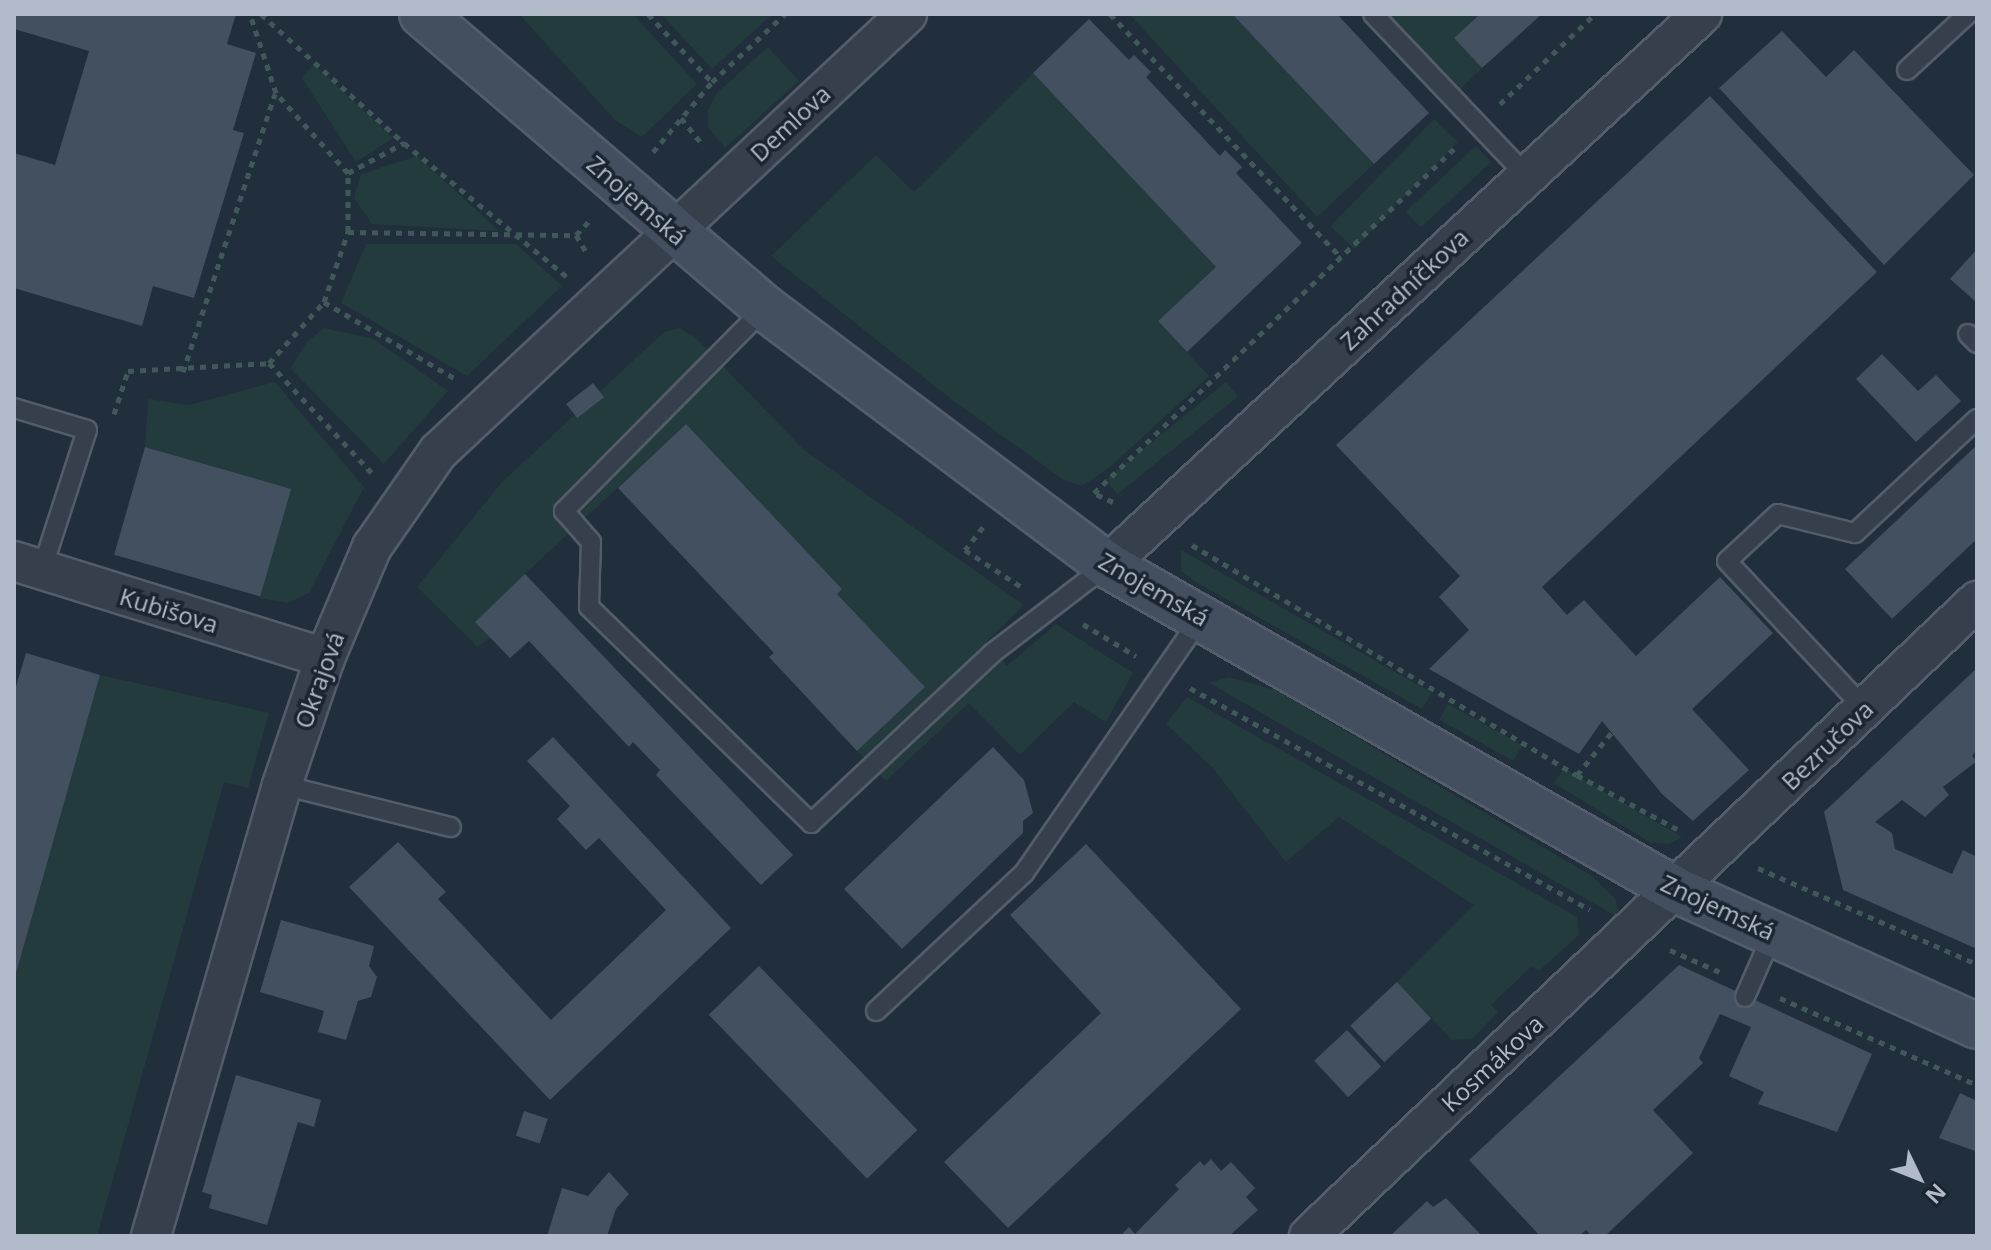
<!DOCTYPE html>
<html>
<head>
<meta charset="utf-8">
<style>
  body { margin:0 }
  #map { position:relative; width:1991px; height:1250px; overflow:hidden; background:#212e3c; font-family:"Open Sans",sans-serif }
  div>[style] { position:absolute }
  .green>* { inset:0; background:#233b3d; transform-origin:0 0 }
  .building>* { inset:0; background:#425060; transform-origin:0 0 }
  .path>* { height:5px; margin-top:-2.5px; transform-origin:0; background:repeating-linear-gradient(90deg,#41585a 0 6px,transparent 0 12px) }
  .roads { filter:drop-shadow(2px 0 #535d6a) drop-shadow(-2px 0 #535d6a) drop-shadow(0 2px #535d6a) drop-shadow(0 -2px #535d6a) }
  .lane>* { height:18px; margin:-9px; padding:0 9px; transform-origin:9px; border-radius:9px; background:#35404c }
  .street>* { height:38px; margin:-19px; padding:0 19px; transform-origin:19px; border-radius:19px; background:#35404c }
  .secondary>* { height:44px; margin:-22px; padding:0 22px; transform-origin:22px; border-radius:22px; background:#434f5f }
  span { translate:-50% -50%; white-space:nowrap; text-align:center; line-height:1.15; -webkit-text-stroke:7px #1a2531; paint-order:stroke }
  .street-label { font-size:24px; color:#b0bac8 }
  .frame { position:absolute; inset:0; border:16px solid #b0bac8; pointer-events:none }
  .north { position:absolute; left:1879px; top:1138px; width:80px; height:80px; -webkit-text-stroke:6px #1a2531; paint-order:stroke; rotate:133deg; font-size:22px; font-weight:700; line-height:32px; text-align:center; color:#b0bac8 }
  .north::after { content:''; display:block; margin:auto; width:28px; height:36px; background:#b0bac8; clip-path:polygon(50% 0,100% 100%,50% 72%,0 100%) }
</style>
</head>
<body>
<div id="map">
  <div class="green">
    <div style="clip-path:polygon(519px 14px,633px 14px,697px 84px,642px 137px,616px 121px)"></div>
    <div style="clip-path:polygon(661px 14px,773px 14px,712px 69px)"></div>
    <div style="clip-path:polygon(1129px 14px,1232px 14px,1374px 164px,1317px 217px)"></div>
    <div style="clip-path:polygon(1387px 14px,1480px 14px,1454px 38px,1482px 68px,1458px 91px)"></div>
    <div style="clip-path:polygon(768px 47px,799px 81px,725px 148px,708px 127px,708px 111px,717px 93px)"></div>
    <div style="clip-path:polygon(314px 64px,393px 138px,356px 162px,302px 78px)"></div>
    <div style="clip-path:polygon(1033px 73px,1216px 267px,1158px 321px,1209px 376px,1109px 468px,1082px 486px,1064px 480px,951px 399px,771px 256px,876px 155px,914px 192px)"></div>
    <div style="left:1434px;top:119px;width:33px;height:149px;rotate:44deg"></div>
    <div style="left:1476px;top:146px;width:22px;height:96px;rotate:47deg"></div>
    <div style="clip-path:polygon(417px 156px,499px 231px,372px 224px,354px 198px,361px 174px)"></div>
    <div style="clip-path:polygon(366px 244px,516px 244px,562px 286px,467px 376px,341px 303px)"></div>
    <div style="clip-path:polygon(324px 328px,374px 339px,448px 391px,384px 464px,290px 368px,307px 342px)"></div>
    <div style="clip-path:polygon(679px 328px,694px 336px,805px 451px,1024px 605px,985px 643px,1007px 666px,1056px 624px,1133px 673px,1106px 722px,1074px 702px,1020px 755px,969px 703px,886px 781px,857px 751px,925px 687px,837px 594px,842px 589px,686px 424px,525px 574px,490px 637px,478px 647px,417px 587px,502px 482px,664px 332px)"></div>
    <div style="clip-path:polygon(275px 382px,364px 487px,309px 593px,288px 603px,259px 598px,290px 490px,145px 447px,148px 399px,189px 405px)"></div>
    <div style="left:1226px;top:382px;width:19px;height:155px;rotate:51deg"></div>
    <div style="clip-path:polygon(1181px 550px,1432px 693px,1422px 709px,1194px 581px,1181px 571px)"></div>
    <div style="clip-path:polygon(100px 675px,269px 713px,248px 788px,224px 782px,97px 1236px,14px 1236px,14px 980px)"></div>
    <div style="clip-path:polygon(1229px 677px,1276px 690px,1592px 876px,1615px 898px,1621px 919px,1209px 683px)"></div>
    <div style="clip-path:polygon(1187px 697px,1577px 917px,1579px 935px,1539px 971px,1532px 966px,1491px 1005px,1498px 1012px,1472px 1039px,1452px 1040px,1397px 982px,1474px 905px,1339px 817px,1286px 862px,1212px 767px,1166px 724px)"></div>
    <div style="left:1448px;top:704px;width:85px;height:18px;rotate:29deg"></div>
    <div style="clip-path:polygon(1564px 768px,1682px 837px,1669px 844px,1651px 843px,1554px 783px)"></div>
  </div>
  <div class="building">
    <div style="clip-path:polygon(14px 14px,236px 14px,227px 44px,256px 53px,233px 130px,244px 133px,194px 298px,153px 286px,142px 326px,14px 288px,14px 153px,55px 165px,89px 51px,14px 29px)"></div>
    <div style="clip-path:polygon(1232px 14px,1337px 14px,1429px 113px,1374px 164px)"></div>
    <div style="clip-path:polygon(1480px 14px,1542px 14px,1482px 68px,1454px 38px)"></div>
    <div style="clip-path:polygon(1089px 19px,1129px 60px,1134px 55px,1151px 72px,1146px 77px,1220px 156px,1225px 150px,1242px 167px,1236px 173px,1302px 243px,1187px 352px,1158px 321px,1216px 267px,1033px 73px)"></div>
    <div style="clip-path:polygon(1782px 31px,1826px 77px,1854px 50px,1974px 175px,1884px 265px,1719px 88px)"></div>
    <div style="clip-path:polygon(1710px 96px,1877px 272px,1542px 587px,1567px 615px,1584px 600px,1636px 656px,1720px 577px,1773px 633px,1692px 709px,1749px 770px,1693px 821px,1662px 794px,1602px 721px,1579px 754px,1429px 669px,1469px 630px,1439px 597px,1460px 576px,1336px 445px)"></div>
    <div style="clip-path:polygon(1977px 249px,1977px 303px,1950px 279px)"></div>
    <div style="clip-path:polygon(1882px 354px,1918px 391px,1936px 375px,1961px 401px,1916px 442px,1856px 379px)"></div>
    <div style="left:593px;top:383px;width:18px;height:34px;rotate:52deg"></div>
    <div style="clip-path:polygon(686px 424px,842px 589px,837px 594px,925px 687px,857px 751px,769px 657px,774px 653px,618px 488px)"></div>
    <div style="clip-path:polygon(1977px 445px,1977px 539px,1892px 619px,1845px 569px)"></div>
    <div style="left:145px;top:447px;width:152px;height:112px;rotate:16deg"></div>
    <div style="clip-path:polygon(525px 574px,793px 855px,761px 885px,656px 775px,660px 770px,633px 742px,629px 747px,529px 641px,510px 658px,475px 622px)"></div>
    <div style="clip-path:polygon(26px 653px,100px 675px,15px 977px,14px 693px)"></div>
    <div style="clip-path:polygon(1977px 668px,1977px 750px,1972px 756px,1977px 761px,1943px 787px,1949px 795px,1925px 817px,1902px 800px,1875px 822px,1892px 833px,1895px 849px,1952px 874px,1963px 850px,1977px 857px,1977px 949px,1843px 890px,1824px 812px)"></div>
    <div style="clip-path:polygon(553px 737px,731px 928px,550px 1100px,349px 887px,398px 842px,446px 892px,438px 899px,551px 1020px,666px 910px,599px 838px,586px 850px,557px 819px,570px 806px,527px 761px)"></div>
    <div style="clip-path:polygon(993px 747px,1024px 780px,1033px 813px,1023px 821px,1023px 833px,902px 949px,844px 889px)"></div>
    <div style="clip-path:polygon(1086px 844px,1241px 1009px,1008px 1228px,944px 1162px,1101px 1013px,1010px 915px)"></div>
    <div style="clip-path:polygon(281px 920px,374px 946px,369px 966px,377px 977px,371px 997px,358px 1001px,346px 1040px,318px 1032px,324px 1011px,260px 992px)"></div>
    <div style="clip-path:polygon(1679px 965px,1872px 1054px,1837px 1132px,1758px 1104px,1764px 1092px,1729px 1076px,1751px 1027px,1720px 1014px,1699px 1058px,1703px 1063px,1653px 1110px,1693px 1153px,1605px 1236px,1592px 1236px,1586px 1230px,1579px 1236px,1540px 1236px,1469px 1160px)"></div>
    <div style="left:759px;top:966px;width:228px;height:70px;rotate:46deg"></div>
    <div style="left:1397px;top:982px;width:50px;height:64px;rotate:47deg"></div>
    <div style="left:1347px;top:1030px;width:50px;height:45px;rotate:47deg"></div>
    <div style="clip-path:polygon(236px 1075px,321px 1100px,314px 1127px,298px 1122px,267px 1225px,209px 1208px,212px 1195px,202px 1192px)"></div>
    <div style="clip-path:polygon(1960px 1093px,1977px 1101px,1975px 1151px,1939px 1138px)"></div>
    <div style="left:524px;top:1111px;width:25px;height:26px;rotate:18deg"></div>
    <div style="clip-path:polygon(1211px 1159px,1221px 1171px,1231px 1162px,1255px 1188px,1246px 1197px,1258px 1210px,1229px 1236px,1120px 1236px,1129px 1227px,1135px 1234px,1179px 1189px,1175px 1185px,1200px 1161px,1204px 1166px)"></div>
    <div style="clip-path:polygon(609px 1172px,629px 1194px,616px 1209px,607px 1236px,547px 1236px,562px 1188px,588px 1196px)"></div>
    <div style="clip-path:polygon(1446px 1198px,1482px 1236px,1390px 1236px,1427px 1201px,1433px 1207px)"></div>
  </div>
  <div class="path">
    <div style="left:261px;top:14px;width:193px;rotate:42.1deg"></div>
    <div style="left:404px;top:143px;width:211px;rotate:39.4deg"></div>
    <div style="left:648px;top:14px;width:93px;rotate:46.7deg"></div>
    <div style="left:1110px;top:14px;width:335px;rotate:46.5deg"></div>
    <div style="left:1500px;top:104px;width:131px;rotate:-43.5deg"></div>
    <div style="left:681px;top:118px;width:36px;rotate:51deg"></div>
    <div style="left:653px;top:152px;width:92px;rotate:-49.9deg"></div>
    <div style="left:712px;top:82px;width:100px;rotate:-43deg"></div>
    <div style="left:348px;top:173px;width:64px;rotate:-28.2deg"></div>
    <div style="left:348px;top:232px;width:228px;rotate:0.8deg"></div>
    <div style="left:576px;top:235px;width:23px;rotate:-47deg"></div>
    <div style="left:576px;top:235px;width:23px;rotate:59deg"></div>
    <div style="left:324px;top:302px;width:151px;rotate:30.3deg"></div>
    <div style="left:269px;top:363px;width:152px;rotate:46.9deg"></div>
    <div style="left:183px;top:372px;width:293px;rotate:-71.7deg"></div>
    <div style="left:114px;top:414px;width:45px;rotate:-72deg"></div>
    <div style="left:128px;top:371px;width:141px;rotate:-3.2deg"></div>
    <div style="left:269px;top:363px;width:82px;rotate:-48deg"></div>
    <div style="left:324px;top:302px;width:74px;rotate:-71.1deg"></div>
    <div style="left:348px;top:232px;width:59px;rotate:-90deg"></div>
    <div style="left:348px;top:173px;width:108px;rotate:-132deg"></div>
    <div style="left:276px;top:93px;width:83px;rotate:-108.2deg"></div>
    <div style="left:1113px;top:502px;width:21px;rotate:-155deg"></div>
    <div style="left:1094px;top:493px;width:501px;rotate:-43.71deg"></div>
    <div style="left:983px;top:527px;width:29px;rotate:128deg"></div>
    <div style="left:965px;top:550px;width:69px;rotate:33.2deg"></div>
    <div style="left:1192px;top:545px;width:448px;rotate:30.9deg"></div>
    <div style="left:1577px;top:775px;width:114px;rotate:28.4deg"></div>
    <div style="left:1083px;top:624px;width:62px;rotate:31.1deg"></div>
    <div style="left:1190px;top:688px;width:457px;rotate:29deg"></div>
    <div style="left:1577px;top:775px;width:55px;rotate:-50.9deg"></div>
    <div style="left:1758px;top:868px;width:239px;rotate:23.7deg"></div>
    <div style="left:1670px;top:950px;width:55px;rotate:23.7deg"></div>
    <div style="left:1780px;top:998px;width:215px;rotate:23.8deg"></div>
  </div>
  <div class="roads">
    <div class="lane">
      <div style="left:1373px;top:14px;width:222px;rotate:46.5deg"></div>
      <div style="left:1907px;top:70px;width:83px;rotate:-42.6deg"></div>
      <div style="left:765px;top:308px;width:286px;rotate:134.7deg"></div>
      <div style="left:564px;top:511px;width:41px;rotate:48.9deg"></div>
      <div style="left:591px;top:542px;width:65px;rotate:91.8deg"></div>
      <div style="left:589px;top:607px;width:310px;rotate:44.2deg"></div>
      <div style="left:811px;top:823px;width:250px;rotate:-43.1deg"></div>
      <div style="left:994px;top:652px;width:141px;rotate:-37.5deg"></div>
      <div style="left:1968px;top:334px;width:13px;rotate:45deg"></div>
      <div style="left:14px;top:408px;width:76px;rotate:16.8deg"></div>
      <div style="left:87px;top:430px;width:146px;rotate:107.9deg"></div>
      <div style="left:1865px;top:709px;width:202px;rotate:-133deg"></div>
      <div style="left:1727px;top:561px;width:69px;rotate:-42.7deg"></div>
      <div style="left:1778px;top:514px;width:79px;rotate:13.9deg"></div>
      <div style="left:1855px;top:533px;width:167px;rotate:-43.1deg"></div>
      <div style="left:282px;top:785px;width:174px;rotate:14deg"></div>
      <div style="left:1745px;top:997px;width:70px;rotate:-66.4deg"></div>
      <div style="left:876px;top:1011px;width:202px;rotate:-43deg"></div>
      <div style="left:1024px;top:873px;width:309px;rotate:-55.3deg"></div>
    </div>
    <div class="street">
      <div style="left:14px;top:561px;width:326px;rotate:17.3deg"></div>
      <div style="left:1107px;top:565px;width:811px;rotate:-42.8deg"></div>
      <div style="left:151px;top:1236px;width:470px;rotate:-73.8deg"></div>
      <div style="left:282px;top:785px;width:134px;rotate:-71.3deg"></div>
      <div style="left:325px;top:658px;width:121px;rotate:-67.1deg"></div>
      <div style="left:372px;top:547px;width:116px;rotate:-55.2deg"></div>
      <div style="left:438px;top:452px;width:642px;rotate:-43.04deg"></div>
      <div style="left:1309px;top:1236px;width:922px;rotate:-43.55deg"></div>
    </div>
    <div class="secondary">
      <div style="left:422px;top:14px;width:452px;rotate:40.6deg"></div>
      <div style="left:765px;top:308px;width:428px;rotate:36.9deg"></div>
      <div style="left:1107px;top:565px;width:655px;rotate:29.73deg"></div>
      <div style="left:1676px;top:890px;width:330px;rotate:24.3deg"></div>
    </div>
  </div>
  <div class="street-label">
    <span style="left:790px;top:123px;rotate:-43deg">Demlova</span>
    <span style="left:637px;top:200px;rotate:41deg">Znojemská</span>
    <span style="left:1404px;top:289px;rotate:-43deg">Zahradníčkova</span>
    <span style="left:1154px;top:589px;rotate:30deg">Znojemská</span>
    <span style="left:169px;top:610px;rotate:17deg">Kubišova</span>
    <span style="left:319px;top:680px;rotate:-70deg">Okrajová</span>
    <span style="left:1827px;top:745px;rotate:-44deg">Bezručova</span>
    <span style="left:1718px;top:907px;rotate:25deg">Znojemská</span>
    <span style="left:1492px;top:1063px;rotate:-43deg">Kosmákova</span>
  </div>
  <div class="frame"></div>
  <div class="north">N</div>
</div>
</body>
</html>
